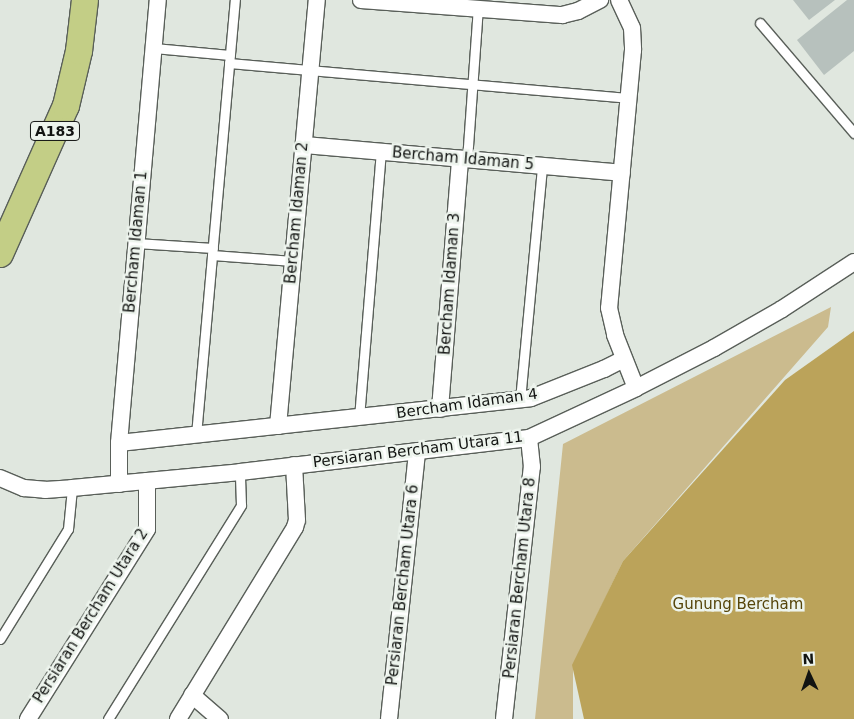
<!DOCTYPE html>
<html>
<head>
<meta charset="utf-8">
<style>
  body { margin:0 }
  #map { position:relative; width:854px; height:719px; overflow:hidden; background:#e0e7df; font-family:"DejaVu Sans",sans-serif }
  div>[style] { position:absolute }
  .green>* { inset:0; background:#cbbb8e }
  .forest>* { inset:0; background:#bba35a }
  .building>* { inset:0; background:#b7c1bd }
  .roads { filter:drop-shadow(1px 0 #595f59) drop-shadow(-1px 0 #595f59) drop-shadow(0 1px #595f59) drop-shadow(0 -1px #595f59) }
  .lane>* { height:9px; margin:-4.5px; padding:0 4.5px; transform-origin:4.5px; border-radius:4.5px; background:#fff }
  .street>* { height:16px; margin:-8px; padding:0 8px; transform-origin:8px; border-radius:8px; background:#fff }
  .primary>* { height:26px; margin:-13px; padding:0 13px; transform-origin:13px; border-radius:13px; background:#c3ce86 }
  span { translate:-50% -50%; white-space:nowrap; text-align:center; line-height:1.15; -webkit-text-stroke:5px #edf4ed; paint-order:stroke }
  .shield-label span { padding:1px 4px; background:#edf4ed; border:1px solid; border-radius:4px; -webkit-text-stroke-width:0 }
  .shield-label { font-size:14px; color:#121412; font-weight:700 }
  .street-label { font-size:15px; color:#121412 }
  .park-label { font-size:15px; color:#56450a }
  .north { position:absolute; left:784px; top:649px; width:50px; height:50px; -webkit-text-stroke:4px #edf4ed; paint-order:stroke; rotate:357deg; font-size:14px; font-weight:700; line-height:20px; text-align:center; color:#121412 }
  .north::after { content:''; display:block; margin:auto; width:18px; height:22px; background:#121412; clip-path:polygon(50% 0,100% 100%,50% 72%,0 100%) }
</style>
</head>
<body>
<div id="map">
  <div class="green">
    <div style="clip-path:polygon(831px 307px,828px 327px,623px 561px,573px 665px,573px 719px,535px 719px,563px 444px)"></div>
  </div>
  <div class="forest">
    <div style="clip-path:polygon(854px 331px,854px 719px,584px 719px,572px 665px,623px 561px,785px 380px)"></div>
  </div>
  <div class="building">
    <div style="clip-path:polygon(793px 0,835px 0,809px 20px)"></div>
    <div style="clip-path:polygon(847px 0,854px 0,854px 51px,824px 75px,797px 40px)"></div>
  </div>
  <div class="roads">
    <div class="lane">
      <div style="left:760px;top:23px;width:145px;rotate:49.5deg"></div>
      <div style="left:154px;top:48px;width:76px;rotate:5.3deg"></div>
      <div style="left:229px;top:63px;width:403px;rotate:5deg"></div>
      <div style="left:467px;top:160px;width:152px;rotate:-85.9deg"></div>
      <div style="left:136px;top:243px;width:77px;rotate:3.7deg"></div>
      <div style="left:212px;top:255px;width:81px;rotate:4.2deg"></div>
      <div style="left:520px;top:400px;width:235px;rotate:-84.6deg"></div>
      <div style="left:359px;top:418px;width:267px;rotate:-85.3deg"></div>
      <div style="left:196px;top:435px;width:437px;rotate:-84.9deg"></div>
      <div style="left:0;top:639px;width:129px;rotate:-58.3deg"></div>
      <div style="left:68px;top:529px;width:41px;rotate:-84.4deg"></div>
      <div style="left:108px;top:719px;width:252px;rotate:-58.1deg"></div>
      <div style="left:241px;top:505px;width:33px;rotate:-92deg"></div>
    </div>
    <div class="street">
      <div style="left:361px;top:0;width:202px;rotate:4.3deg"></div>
      <div style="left:562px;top:15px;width:16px;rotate:-14deg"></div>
      <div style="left:578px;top:11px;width:25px;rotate:-27deg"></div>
      <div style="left:619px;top:0;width:31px;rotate:65deg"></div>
      <div style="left:632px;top:28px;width:22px;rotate:87deg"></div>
      <div style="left:633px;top:50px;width:259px;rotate:95.3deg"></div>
      <div style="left:609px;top:308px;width:28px;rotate:77deg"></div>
      <div style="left:615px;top:335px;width:57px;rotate:68.4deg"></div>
      <div style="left:304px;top:145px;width:319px;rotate:5deg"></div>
      <div style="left:440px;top:409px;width:251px;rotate:-85.4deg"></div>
      <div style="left:278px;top:426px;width:428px;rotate:-84.8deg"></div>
      <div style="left:119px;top:443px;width:414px;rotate:-6.2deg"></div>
      <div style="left:531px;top:398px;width:79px;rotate:-21.7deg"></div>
      <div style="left:604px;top:369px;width:22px;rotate:-27deg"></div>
      <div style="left:0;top:478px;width:26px;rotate:23deg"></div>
      <div style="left:24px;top:488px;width:21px;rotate:5deg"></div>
      <div style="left:45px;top:490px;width:27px;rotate:-4deg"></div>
      <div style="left:72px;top:488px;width:169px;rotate:-5.4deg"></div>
      <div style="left:240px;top:472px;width:291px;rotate:-6.7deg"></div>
      <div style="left:529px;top:438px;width:118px;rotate:-25deg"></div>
      <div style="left:636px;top:388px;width:88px;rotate:-27.1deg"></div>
      <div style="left:714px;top:348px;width:78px;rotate:-29.8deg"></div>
      <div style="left:782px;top:309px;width:86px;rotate:-33.1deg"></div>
      <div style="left:119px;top:484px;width:41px;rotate:-90deg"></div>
      <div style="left:119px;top:443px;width:445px;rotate:-85deg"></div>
      <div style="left:192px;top:695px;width:37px;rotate:41deg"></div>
      <div style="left:28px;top:719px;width:224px;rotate:-57.9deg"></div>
      <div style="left:147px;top:529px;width:48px;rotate:-90deg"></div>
      <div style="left:178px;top:719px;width:225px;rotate:-58.6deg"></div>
      <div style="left:295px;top:527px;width:7px;rotate:-74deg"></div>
      <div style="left:297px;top:520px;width:55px;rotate:-93.1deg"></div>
      <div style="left:389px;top:719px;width:269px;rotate:-84deg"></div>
      <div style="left:504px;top:719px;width:254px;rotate:-83.7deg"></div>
      <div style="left:532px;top:467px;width:29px;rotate:-96deg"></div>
    </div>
    <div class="primary">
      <div style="left:0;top:254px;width:162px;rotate:-66deg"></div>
      <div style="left:66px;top:106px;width:57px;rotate:-76.7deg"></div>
      <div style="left:79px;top:51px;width:51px;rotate:-83.3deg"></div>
    </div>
  </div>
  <div class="shield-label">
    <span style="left:55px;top:131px">A183</span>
  </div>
  <div class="street-label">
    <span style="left:463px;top:159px;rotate:5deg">Bercham Idaman 5</span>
    <span style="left:297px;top:213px;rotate:-85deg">Bercham Idaman 2</span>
    <span style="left:136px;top:242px;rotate:-85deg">Bercham Idaman 1</span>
    <span style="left:450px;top:284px;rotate:-86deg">Bercham Idaman 3</span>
    <span style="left:467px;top:404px;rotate:-8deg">Bercham Idaman 4</span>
    <span style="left:418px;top:450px;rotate:-7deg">Persiaran Bercham Utara 11</span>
    <span style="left:520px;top:578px;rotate:-84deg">Persiaran Bercham Utara 8</span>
    <span style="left:403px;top:585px;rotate:-84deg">Persiaran Bercham Utara 6</span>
    <span style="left:91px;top:616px;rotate:-58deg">Persiaran Bercham Utara 2</span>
  </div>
  <div class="park-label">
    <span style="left:738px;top:605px">Gunung Bercham</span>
  </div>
  <div class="north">N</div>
</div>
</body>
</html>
